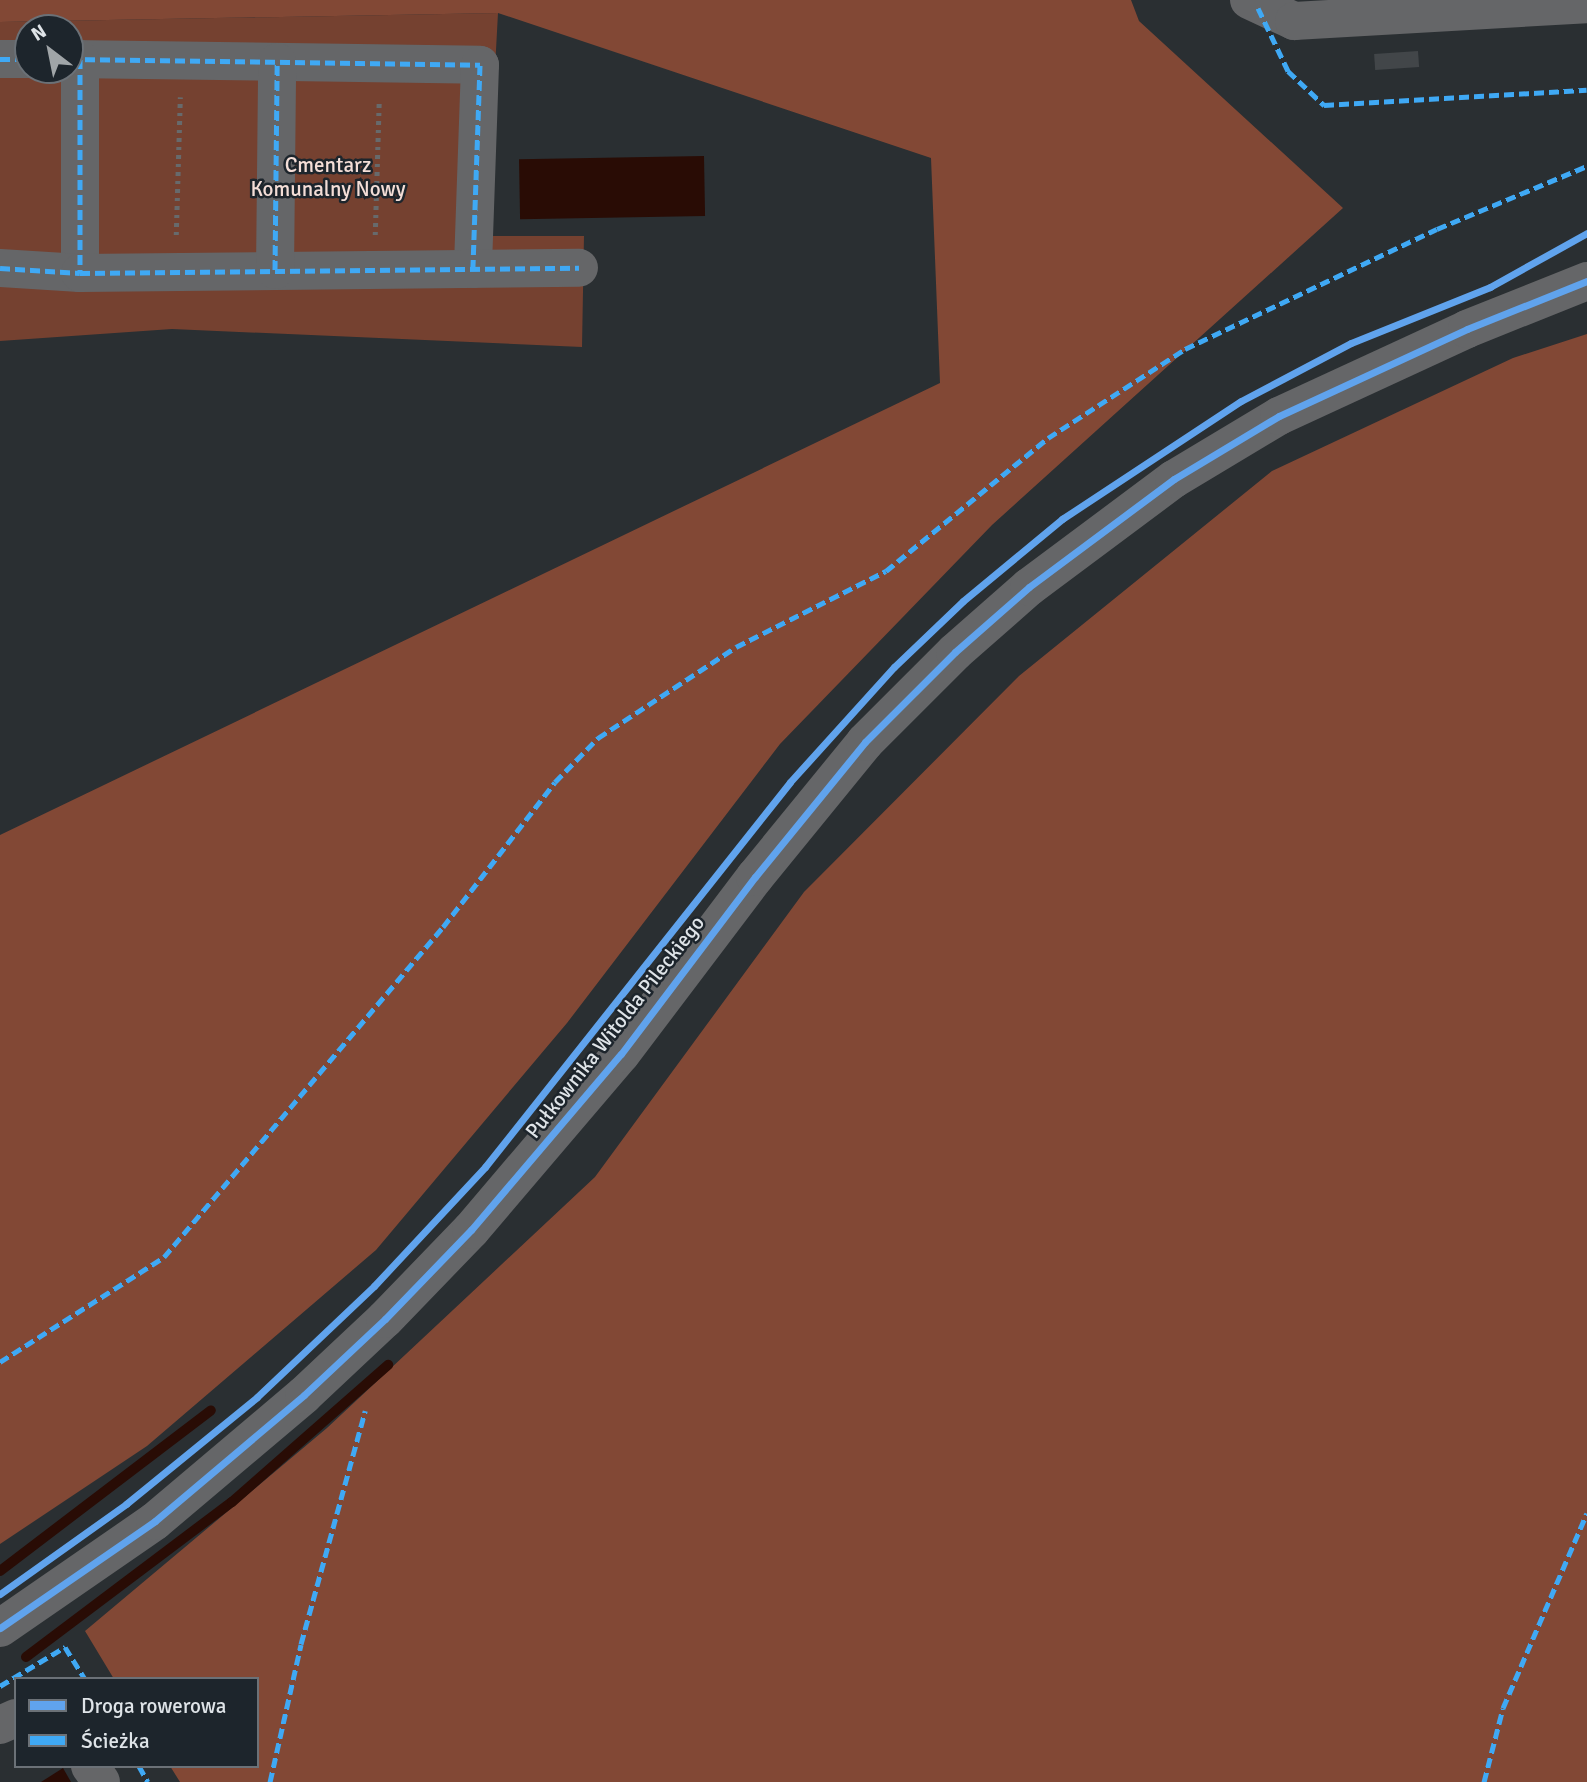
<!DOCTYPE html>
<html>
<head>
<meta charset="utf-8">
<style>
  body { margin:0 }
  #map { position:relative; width:1587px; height:1782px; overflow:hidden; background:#2a2f32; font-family:Signika,sans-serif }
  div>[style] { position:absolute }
  .green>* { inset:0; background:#754130 }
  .forest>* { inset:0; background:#824835 }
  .water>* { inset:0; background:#290c05; transform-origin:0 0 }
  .stream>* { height:10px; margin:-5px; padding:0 5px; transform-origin:5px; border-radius:5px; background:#290c05 }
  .building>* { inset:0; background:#424649; transform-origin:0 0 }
  .path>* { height:4.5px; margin-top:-2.25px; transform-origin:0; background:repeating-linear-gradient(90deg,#676a6c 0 3.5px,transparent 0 8.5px) }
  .minor>* { height:38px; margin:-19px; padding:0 19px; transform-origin:19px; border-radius:19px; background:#656668 }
  .quiet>* { height:5px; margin-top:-2.5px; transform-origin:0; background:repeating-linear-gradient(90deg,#3fa9f5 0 10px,transparent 0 15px) }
  .cycleway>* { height:7px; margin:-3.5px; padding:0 3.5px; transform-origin:3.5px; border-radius:3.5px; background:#60a3ed }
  span { translate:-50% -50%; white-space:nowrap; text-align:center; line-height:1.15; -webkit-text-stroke:5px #1d252c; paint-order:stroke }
  .park-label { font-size:21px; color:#f4ded7 }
  .street-label { font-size:21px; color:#dfe4e8 }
  .legend { position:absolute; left:14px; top:1677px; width:245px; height:91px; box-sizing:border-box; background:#1d252c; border:2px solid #6b7177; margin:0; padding:9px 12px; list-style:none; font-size:21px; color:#dfe4e8 }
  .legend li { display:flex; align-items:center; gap:14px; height:35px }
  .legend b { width:35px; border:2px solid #6b7177 }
  .north { position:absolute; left:14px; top:14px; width:70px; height:70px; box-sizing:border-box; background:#1d252c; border:2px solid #6b7177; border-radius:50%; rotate:328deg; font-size:19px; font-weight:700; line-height:28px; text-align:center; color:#dfe4e8 }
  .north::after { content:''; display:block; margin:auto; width:24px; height:32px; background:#a0a5a8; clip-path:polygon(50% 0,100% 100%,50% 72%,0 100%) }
</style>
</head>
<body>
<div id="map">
  <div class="green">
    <div style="clip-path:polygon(evenodd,498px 13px,486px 236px,584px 236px,582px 347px,172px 329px,0 341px,0 22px,498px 13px,28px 28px,70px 28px,70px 70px,28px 70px,28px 28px)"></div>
  </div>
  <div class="forest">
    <div style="clip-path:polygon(0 0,1131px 0,1139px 21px,1343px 208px,992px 525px,780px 744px,567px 1023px,376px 1250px,147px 1446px,0 1544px,0 835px,940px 383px,931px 158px,498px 13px,0 22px)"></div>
    <div style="clip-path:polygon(1587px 334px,1587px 1782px,180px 1782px,170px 1766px,257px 1766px,257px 1679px,114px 1679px,85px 1631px,327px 1428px,595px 1177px,804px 892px,1019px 676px,1272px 471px,1513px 358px)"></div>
  </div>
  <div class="water">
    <div style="left:704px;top:156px;width:60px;height:185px;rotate:89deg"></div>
    <div style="clip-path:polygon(63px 1768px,71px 1782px,41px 1782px)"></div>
  </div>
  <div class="stream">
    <div style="left:0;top:1571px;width:265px;rotate:-37.3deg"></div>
    <div style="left:26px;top:1657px;width:258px;rotate:-37deg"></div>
    <div style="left:232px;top:1502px;width:208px;rotate:-41.3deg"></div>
  </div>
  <div class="building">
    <div style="left:1418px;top:51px;width:16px;height:44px;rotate:86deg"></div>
  </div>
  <div class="path">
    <div style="left:176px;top:235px;width:138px;rotate:-88.3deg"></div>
    <div style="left:375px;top:235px;width:134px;rotate:-88.3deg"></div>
  </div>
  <div class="minor">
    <div style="left:1249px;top:0;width:50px;rotate:25deg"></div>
    <div style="left:1294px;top:21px;width:293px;rotate:-3.3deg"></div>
    <div style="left:0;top:59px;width:28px"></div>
    <div style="left:70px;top:59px;width:410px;rotate:0.8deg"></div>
    <div style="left:480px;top:65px;width:204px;rotate:92deg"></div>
    <div style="left:80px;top:59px;width:214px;rotate:90deg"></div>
    <div style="left:0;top:268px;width:80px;rotate:3.6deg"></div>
    <div style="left:80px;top:273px;width:499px;rotate:-0.6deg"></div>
    <div style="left:275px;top:270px;width:208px;rotate:-89.4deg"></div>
    <div style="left:0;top:1628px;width:188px;rotate:-34.6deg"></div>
    <div style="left:155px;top:1521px;width:195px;rotate:-40.2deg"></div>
    <div style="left:304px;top:1395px;width:111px;rotate:-43.2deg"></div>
    <div style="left:385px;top:1319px;width:124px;rotate:-46deg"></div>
    <div style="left:471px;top:1230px;width:231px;rotate:-49.6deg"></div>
    <div style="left:621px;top:1054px;width:222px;rotate:-52.9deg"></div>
    <div style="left:755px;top:877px;width:174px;rotate:-50.8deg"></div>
    <div style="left:865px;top:742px;width:127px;rotate:-45deg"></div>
    <div style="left:955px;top:652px;width:98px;rotate:-41.3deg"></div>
    <div style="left:1029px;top:587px;width:181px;rotate:-36.7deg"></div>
    <div style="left:1174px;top:479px;width:122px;rotate:-31deg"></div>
    <div style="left:1279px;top:416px;width:207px;rotate:-24.8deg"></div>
    <div style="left:1467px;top:329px;width:129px;rotate:-21.8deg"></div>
    <div style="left:0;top:1725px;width:17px;rotate:-24deg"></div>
    <div style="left:90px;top:1766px;width:19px;rotate:55deg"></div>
  </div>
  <div class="quiet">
    <div style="left:1258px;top:8px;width:70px;rotate:64.5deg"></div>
    <div style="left:1288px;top:71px;width:50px;rotate:43.4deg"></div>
    <div style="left:1324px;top:105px;width:263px;rotate:-3.3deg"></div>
    <div style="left:0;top:59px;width:28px"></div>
    <div style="left:70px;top:59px;width:410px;rotate:0.8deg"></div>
    <div style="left:480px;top:65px;width:204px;rotate:92deg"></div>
    <div style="left:80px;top:59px;width:214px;rotate:90deg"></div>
    <div style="left:0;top:268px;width:80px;rotate:3.6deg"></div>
    <div style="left:80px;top:273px;width:499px;rotate:-0.6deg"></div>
    <div style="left:275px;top:270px;width:208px;rotate:-89.4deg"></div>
    <div style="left:0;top:1362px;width:195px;rotate:-32.6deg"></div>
    <div style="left:164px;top:1257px;width:432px;rotate:-49.8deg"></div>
    <div style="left:443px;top:927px;width:183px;rotate:-52.3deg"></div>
    <div style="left:555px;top:782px;width:62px;rotate:-45.7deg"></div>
    <div style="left:598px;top:738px;width:165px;rotate:-33.4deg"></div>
    <div style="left:736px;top:647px;width:168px;rotate:-26.9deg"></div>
    <div style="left:886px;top:571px;width:210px;rotate:-39.4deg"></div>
    <div style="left:1048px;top:438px;width:163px;rotate:-33deg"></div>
    <div style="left:1185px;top:349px;width:279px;rotate:-25.5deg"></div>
    <div style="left:1437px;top:229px;width:163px;rotate:-22.8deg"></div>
    <div style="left:0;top:1686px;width:76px;rotate:-31deg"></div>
    <div style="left:65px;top:1647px;width:38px;rotate:58deg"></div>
    <div style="left:139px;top:1766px;width:18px;rotate:61deg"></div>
    <div style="left:270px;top:1782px;width:141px;rotate:-77.3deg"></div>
    <div style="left:301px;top:1644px;width:242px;rotate:-74.6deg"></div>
    <div style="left:1484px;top:1782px;width:76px;rotate:-75.6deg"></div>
    <div style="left:1503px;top:1708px;width:212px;rotate:-66.7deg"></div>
  </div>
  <div class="cycleway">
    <div style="left:0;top:1594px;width:155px;rotate:-35.5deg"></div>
    <div style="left:126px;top:1504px;width:169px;rotate:-39.2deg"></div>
    <div style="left:257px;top:1397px;width:161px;rotate:-43.5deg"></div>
    <div style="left:374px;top:1286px;width:163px;rotate:-47deg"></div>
    <div style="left:485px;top:1167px;width:491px;rotate:-51.6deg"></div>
    <div style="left:790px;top:782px;width:155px;rotate:-47.9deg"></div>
    <div style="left:894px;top:667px;width:95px;rotate:-43.7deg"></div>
    <div style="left:963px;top:601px;width:129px;rotate:-39.6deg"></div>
    <div style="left:1062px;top:519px;width:214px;rotate:-33.4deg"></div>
    <div style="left:1241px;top:401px;width:124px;rotate:-27.8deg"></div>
    <div style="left:1351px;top:343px;width:150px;rotate:-21.9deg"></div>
    <div style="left:1490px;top:287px;width:111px;rotate:-29.1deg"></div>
    <div style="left:0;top:1628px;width:188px;rotate:-34.6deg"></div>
    <div style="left:155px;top:1521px;width:195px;rotate:-40.2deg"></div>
    <div style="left:304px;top:1395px;width:111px;rotate:-43.2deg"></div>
    <div style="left:385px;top:1319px;width:124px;rotate:-46deg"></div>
    <div style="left:471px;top:1230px;width:231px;rotate:-49.6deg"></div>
    <div style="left:621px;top:1054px;width:222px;rotate:-52.9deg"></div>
    <div style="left:755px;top:877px;width:174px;rotate:-50.8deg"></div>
    <div style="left:865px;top:742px;width:127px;rotate:-45deg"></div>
    <div style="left:955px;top:652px;width:98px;rotate:-41.3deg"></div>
    <div style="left:1029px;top:587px;width:181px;rotate:-36.7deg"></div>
    <div style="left:1174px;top:479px;width:122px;rotate:-31deg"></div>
    <div style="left:1279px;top:416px;width:207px;rotate:-24.8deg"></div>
    <div style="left:1467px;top:329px;width:129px;rotate:-21.8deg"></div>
  </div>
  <div class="park-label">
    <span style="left:328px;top:177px">Cmentarz<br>Komunalny Nowy</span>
  </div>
  <div class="street-label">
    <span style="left:615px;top:1027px;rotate:-52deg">Pułkownika Witolda Pileckiego</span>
  </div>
  <ul class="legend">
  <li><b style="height:9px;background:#60a3ed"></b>Droga rowerowa</li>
  <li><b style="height:9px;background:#3fa9f5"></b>Ścieżka</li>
  </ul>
  <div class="north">N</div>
</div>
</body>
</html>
